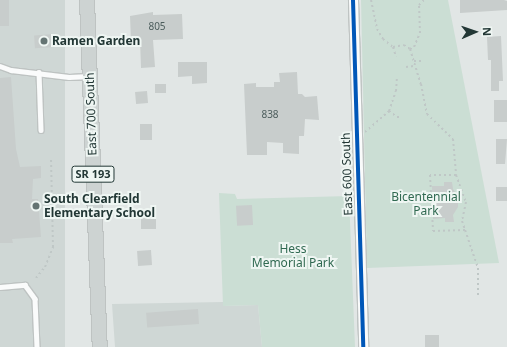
<!DOCTYPE html>
<html>
<head>
<meta charset="utf-8">
<style>
  body { margin:0 }
  #map { position:relative; width:507px; height:347px; overflow:hidden; background:#e1e6e5; font-family:"Noto Sans",sans-serif }
  div>[style] { position:absolute }
  .built>* { inset:0; background:#cfd7d5; transform-origin:0 0 }
  .green>* { inset:0; background:#cbded4 }
  .building>* { inset:0; background:#c8cdcc; transform-origin:0 0 }
  .path>* { height:2px; margin-top:-1px; transform-origin:0; background:repeating-linear-gradient(90deg,#bfc7c6 0 2px,transparent 0 5px) }
  .roads { filter:drop-shadow(1px 0 #bec3c2) drop-shadow(-1px 0 #bec3c2) drop-shadow(0 1px #bec3c2) drop-shadow(0 -1px #bec3c2) }
  .service>* { height:4.5px; margin:-2.25px; padding:0 2.25px; transform-origin:2.25px; border-radius:2.25px; background:#fafbfb }
  .minor>* { height:9px; margin:-4.5px; padding:0 4.5px; transform-origin:4.5px; border-radius:4.5px; background:#fafbfb }
  .primary>* { height:14px; margin:-7px; padding:0 7px; transform-origin:7px; border-radius:7px; background:#cdd3d2 }
  .cycleway>* { height:4px; margin:-2px; padding:0 2px; transform-origin:2px; border-radius:2px; background:#0057b8 }
  .dots>* { width:11px; height:11px; translate:-50% -50%; box-sizing:border-box; border:2px solid #eff6f3; border-radius:50% }
  span { translate:-50% -50%; white-space:nowrap; text-align:center; line-height:1.15; -webkit-text-stroke:4px #eff6f3; paint-order:stroke }
  .number-label { font-size:10px; color:#4c5d5c }
  .number-label span { -webkit-text-stroke-width:0 }
  .shield-label span { padding:1px 3px; background:#eff6f3; border:1px solid; border-radius:3px; -webkit-text-stroke-width:0 }
  .shield-label { font-size:11px; color:#223735; font-weight:700 }
  .poi-label { font-size:12px; color:#223735; font-weight:700 }
  .left { translate:0 -50%; text-align:left }
  .street-label { font-size:12px; color:#223735 }
  .park-label { font-size:12px; color:#306951 }
  .north { position:absolute; left:455px; top:12px; width:40px; height:40px; -webkit-text-stroke:3px #eff6f3; paint-order:stroke; rotate:88deg; font-size:11px; font-weight:700; line-height:16px; text-align:center; color:#223735 }
  .north::after { content:''; display:block; margin:auto; width:14px; height:18px; background:#223735; clip-path:polygon(50% 0,100% 100%,50% 72%,0 100%) }
</style>
</head>
<body>
<div id="map">
  <div class="built">
    <div style="left:0;top:0;width:65px;height:347px"></div>
    <div style="clip-path:polygon(223px 302px,223px 306px,258px 305px,262px 347px,115px 347px,112px 304px)"></div>
  </div>
  <div class="green">
    <div style="clip-path:polygon(361px 0,448px 0,499px 263px,367px 268px)"></div>
    <div style="clip-path:polygon(219px 193px,235px 194px,237px 199px,349px 196px,355px 347px,262px 347px,258px 305px,223px 306px)"></div>
  </div>
  <div class="building">
    <div style="left:0;top:0;width:9px;height:26px"></div>
    <div style="clip-path:polygon(460px 0,504px 0,507px 1px,507px 10px,460px 13px)"></div>
    <div style="clip-path:polygon(153px 12px,153px 15px,182px 14px,183px 39px,153px 40px,155px 67px,141px 68px,140px 40px,131px 41px,130px 16px)"></div>
    <div style="left:54px;top:34px;width:13px;height:20px;rotate:86deg"></div>
    <div style="clip-path:polygon(501px 36px,503px 81px,499px 81px,499px 91px,491px 91px,491px 60px,488px 60px,487px 37px)"></div>
    <div style="clip-path:polygon(178px 62px,207px 62px,207px 83px,192px 84px,192px 76px,178px 77px)"></div>
    <div style="clip-path:polygon(297px 72px,298px 94px,302px 94px,305px 97px,317px 96px,319px 120px,305px 119px,304px 136px,299px 136px,299px 154px,283px 153px,283px 143px,267px 142px,267px 155px,247px 155px,244px 84px,256px 83px,256px 87px,274px 87px,274px 82px,280px 82px,279px 73px)"></div>
    <div style="clip-path:polygon(11px 77px,16px 149px,20px 167px,41px 166px,41px 178px,33px 179px,32px 199px,38px 199px,41px 237px,12px 239px,13px 243px,0 243px,0 78px)"></div>
    <div style="left:166px;top:84px;width:9px;height:11px;rotate:90deg"></div>
    <div style="left:147px;top:91px;width:12px;height:12px;rotate:85deg"></div>
    <div style="left:507px;top:100px;width:22px;height:13px;rotate:90deg"></div>
    <div style="left:152px;top:124px;width:16px;height:12px;rotate:90deg"></div>
    <div style="clip-path:polygon(496px 139px,507px 139px,505px 164px,496px 164px)"></div>
    <div style="clip-path:polygon(444px 182px,452px 182px,453px 189px,458px 197px,458px 207px,453px 215px,454px 222px,445px 222px,445px 218px,433px 219px,432px 186px,444px 186px)"></div>
    <div style="left:496px;top:187px;width:11px;height:14px"></div>
    <div style="left:252px;top:205px;width:20px;height:16px;rotate:87deg"></div>
    <div style="left:141px;top:210px;width:15px;height:19px"></div>
    <div style="left:151px;top:250px;width:15px;height:14px;rotate:86deg"></div>
    <div style="left:198px;top:309px;width:15px;height:52px;rotate:86deg"></div>
    <div style="left:425px;top:335px;width:14px;height:12px"></div>
  </div>
  <div class="path">
    <div style="left:371px;top:0;width:30px;rotate:78deg"></div>
    <div style="left:377px;top:29px;width:12px;rotate:59deg"></div>
    <div style="left:383px;top:39px;width:13px;rotate:39deg"></div>
    <div style="left:393px;top:47px;width:11px;rotate:-10deg"></div>
    <div style="left:404px;top:45px;width:7px;rotate:34deg"></div>
    <div style="left:410px;top:49px;width:37px;rotate:73deg"></div>
    <div style="left:421px;top:84px;width:31px;rotate:79deg"></div>
    <div style="left:427px;top:114px;width:36px;rotate:44deg"></div>
    <div style="left:453px;top:139px;width:36px;rotate:85deg"></div>
    <div style="left:456px;top:175px;width:29px;rotate:70deg"></div>
    <div style="left:466px;top:202px;width:19px;rotate:102deg"></div>
    <div style="left:462px;top:221px;width:50px;rotate:71.2deg"></div>
    <div style="left:478px;top:268px;width:29px;rotate:90deg"></div>
    <div style="left:393px;top:47px;width:10px;rotate:73deg"></div>
    <div style="left:410px;top:49px;width:4px;rotate:-27deg"></div>
    <div style="left:414px;top:47px;width:15px;rotate:-67deg"></div>
    <div style="left:420px;top:33px;width:28px;rotate:-92deg"></div>
    <div style="left:419px;top:5px;width:7px;rotate:-45deg"></div>
    <div style="left:414px;top:61px;width:8px"></div>
    <div style="left:406px;top:67px;width:8px;rotate:-7deg"></div>
    <div style="left:389px;top:111px;width:10px;rotate:37deg"></div>
    <div style="left:397px;top:117px;width:5px"></div>
    <div style="left:365px;top:132px;width:32px;rotate:-41deg"></div>
    <div style="left:389px;top:111px;width:21px;rotate:-71deg"></div>
    <div style="left:396px;top:91px;width:13px;rotate:-86deg"></div>
    <div style="left:456px;top:175px;width:26px;rotate:180deg"></div>
    <div style="left:430px;top:175px;width:56px;rotate:86.9deg"></div>
    <div style="left:433px;top:231px;width:32px;rotate:-2deg"></div>
    <div style="left:36px;top:278px;width:14px;rotate:-51deg"></div>
    <div style="left:45px;top:267px;width:22px;rotate:-68deg"></div>
    <div style="left:53px;top:247px;width:89px;rotate:-91.3deg"></div>
  </div>
  <div class="roads">
    <div class="service">
      <div style="left:0;top:66px;width:12px;rotate:20deg"></div>
      <div style="left:11px;top:70px;width:58px;rotate:6.9deg"></div>
      <div style="left:69px;top:77px;width:20px;rotate:-3deg"></div>
      <div style="left:39px;top:72px;width:58px;rotate:88deg"></div>
      <div style="left:0;top:287px;width:25px;rotate:-5deg"></div>
      <div style="left:25px;top:285px;width:17px;rotate:54deg"></div>
      <div style="left:35px;top:299px;width:48px;rotate:87.6deg"></div>
    </div>
    <div class="minor">
      <div style="left:353px;top:0;width:347px;rotate:88.3deg"></div>
    </div>
    <div class="primary">
      <div style="left:87px;top:0;width:347px;rotate:87.9deg"></div>
    </div>
  </div>
  <div class="cycleway">
    <div style="left:353px;top:0;width:347px;rotate:88.3deg"></div>
  </div>
  <div class="dots">
    <div style="left:44px;top:41px;background:#657473"></div>
    <div style="left:36px;top:206px;background:#657473"></div>
  </div>
  <div class="number-label">
    <span style="left:157px;top:27px">805</span>
    <span style="left:270px;top:115px">838</span>
  </div>
  <div class="shield-label">
    <span style="left:93px;top:174px">SR 193</span>
  </div>
  <div class="poi-label">
    <span class="left" style="left:52px;top:41px">Ramen Garden</span>
    <span class="left" style="left:44px;top:206px">South Clearfield<br>Elementary School</span>
  </div>
  <div class="street-label">
    <span style="left:91px;top:114px;rotate:-92deg">East 700 South</span>
    <span style="left:347px;top:174px;rotate:-92deg">East 600 South</span>
  </div>
  <div class="park-label">
    <span style="left:426px;top:204px">Bicentennial<br>Park</span>
    <span style="left:293px;top:256px">Hess<br>Memorial Park</span>
  </div>
  <div class="north">N</div>
</div>
</body>
</html>
